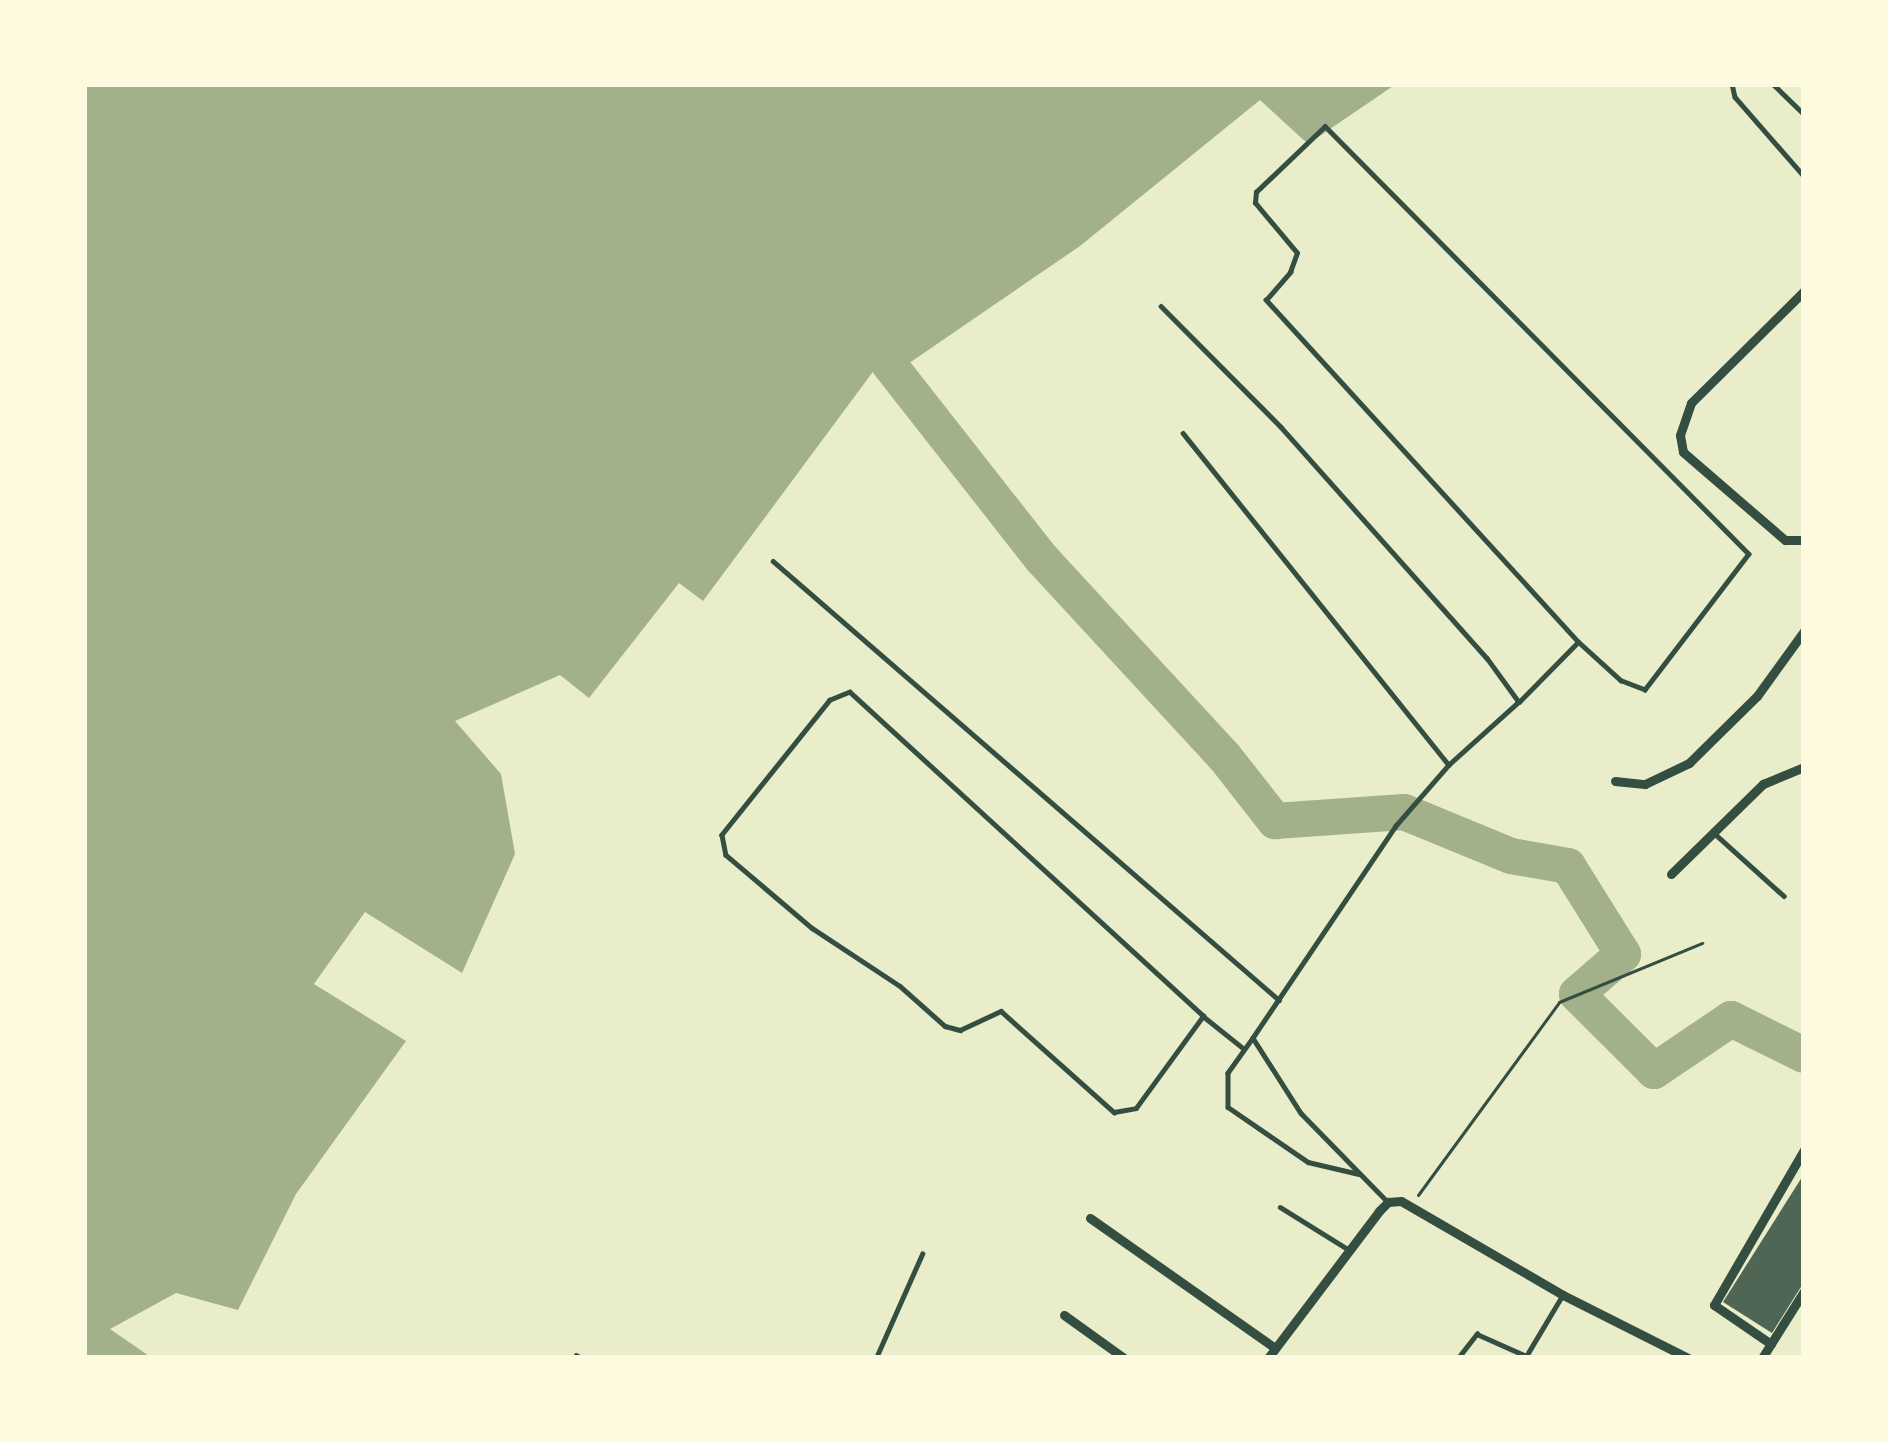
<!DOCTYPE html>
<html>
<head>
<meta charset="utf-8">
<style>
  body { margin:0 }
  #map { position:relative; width:1888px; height:1442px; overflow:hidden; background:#e9edc9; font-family:"Alegreya Sans",sans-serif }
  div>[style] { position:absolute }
  .water>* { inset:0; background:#a3b18a }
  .river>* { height:36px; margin:-18px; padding:0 18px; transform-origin:18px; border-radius:18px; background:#a3b18a }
  .building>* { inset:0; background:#4f6655 }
  .path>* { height:3px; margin:-1.5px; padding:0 1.5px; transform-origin:1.5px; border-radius:1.5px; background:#344e41 }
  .service>* { height:4.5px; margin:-2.25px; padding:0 2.25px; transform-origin:2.25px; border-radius:2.25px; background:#344e41 }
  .minor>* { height:9px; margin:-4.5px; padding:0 4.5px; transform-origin:4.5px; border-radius:4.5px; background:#344e41 }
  span { translate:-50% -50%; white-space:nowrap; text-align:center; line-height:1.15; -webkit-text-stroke:12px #fefae0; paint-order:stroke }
  .frame { position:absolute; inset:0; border:87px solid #fefae0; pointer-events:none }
</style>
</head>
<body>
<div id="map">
  <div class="water">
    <div style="clip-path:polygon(84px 84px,1396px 84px,1308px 144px,1260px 100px,1080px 246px,883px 381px,875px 369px,703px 601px,679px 583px,589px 698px,560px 675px,455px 721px,501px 774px,515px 854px,462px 973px,365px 912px,314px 984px,406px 1041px,296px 1194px,238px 1310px,176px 1293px,110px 1329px,152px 1358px,84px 1358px)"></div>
  </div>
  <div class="river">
    <div style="left:867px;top:336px;width:283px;rotate:51.9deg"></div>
    <div style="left:1042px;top:559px;width:268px;rotate:47.3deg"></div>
    <div style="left:1224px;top:756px;width:83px;rotate:51.9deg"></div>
    <div style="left:1275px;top:821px;width:129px;rotate:-4deg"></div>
    <div style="left:1404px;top:812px;width:116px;rotate:22.4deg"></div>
    <div style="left:1511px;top:856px;width:58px;rotate:10deg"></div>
    <div style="left:1568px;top:866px;width:104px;rotate:58deg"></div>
    <div style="left:1623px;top:954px;width:61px;rotate:139deg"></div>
    <div style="left:1577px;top:994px;width:109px;rotate:45deg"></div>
    <div style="left:1654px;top:1071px;width:93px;rotate:-34deg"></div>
    <div style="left:1731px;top:1019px;width:81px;rotate:26.3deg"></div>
  </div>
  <div class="building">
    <div style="clip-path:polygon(1804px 1174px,1804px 1282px,1772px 1333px,1723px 1302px)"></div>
  </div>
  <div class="path">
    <div style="left:1418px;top:1195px;width:239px;rotate:-53.8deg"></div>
    <div style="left:1559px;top:1002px;width:155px;rotate:-22.4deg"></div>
  </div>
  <div class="service">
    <div style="left:1732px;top:84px;width:13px;rotate:77deg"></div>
    <div style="left:1735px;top:97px;width:105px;rotate:48.9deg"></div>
    <div style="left:1773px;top:84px;width:43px;rotate:44.1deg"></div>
    <div style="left:1161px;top:306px;width:170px;rotate:45.2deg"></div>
    <div style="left:1281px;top:427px;width:310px;rotate:48.3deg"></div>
    <div style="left:1487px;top:658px;width:54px;rotate:54deg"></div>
    <div style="left:1519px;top:702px;width:94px;rotate:138deg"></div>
    <div style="left:1449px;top:765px;width:81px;rotate:131deg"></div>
    <div style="left:1396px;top:826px;width:256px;rotate:124deg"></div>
    <div style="left:1253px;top:1038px;width:89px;rotate:57.4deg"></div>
    <div style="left:1301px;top:1113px;width:124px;rotate:45.7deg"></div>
    <div style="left:1183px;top:433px;width:425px;rotate:51.3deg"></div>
    <div style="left:773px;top:561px;width:670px;rotate:40.94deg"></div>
    <div style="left:1519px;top:702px;width:84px;rotate:-45.5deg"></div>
    <div style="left:1578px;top:642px;width:463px;rotate:-132.4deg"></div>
    <div style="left:1266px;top:300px;width:37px;rotate:-49deg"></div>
    <div style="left:1290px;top:272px;width:20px;rotate:-70deg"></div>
    <div style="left:1297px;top:253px;width:65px;rotate:-130deg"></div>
    <div style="left:1255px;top:203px;width:11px;rotate:-85deg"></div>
    <div style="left:1256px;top:192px;width:95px;rotate:-43.7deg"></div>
    <div style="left:1325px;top:126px;width:602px;rotate:45.27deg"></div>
    <div style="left:1749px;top:554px;width:171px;rotate:127.4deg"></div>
    <div style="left:1645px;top:690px;width:26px;rotate:-159deg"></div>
    <div style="left:1621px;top:681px;width:58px;rotate:-137.8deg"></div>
    <div style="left:1714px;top:833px;width:94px;rotate:42deg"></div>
    <div style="left:1203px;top:1016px;width:479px;rotate:-137.5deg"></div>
    <div style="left:850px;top:692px;width:22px;rotate:158deg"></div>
    <div style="left:830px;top:700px;width:173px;rotate:128.7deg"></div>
    <div style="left:722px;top:835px;width:20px;rotate:79deg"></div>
    <div style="left:726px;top:855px;width:113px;rotate:40.3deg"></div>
    <div style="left:812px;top:928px;width:105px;rotate:33.4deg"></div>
    <div style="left:900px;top:986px;width:60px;rotate:41.6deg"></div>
    <div style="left:945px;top:1026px;width:16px;rotate:15deg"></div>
    <div style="left:960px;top:1030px;width:45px;rotate:-24.9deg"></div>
    <div style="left:1001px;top:1011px;width:152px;rotate:41.8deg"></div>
    <div style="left:1114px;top:1112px;width:22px;rotate:-10deg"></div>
    <div style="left:1136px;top:1108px;width:114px;rotate:-53.9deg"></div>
    <div style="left:1203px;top:1016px;width:51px;rotate:38.7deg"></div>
    <div style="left:1253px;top:1038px;width:43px;rotate:125.5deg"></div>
    <div style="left:1228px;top:1073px;width:34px;rotate:90deg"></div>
    <div style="left:1228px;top:1107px;width:97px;rotate:34.5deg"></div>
    <div style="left:1308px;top:1162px;width:52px;rotate:13.2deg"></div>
    <div style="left:1280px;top:1207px;width:78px;rotate:31.8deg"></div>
    <div style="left:1528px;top:1353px;width:66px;rotate:-59.2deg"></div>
    <div style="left:576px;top:1355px;width:7px;rotate:27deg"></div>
    <div style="left:876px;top:1358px;width:114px;rotate:-66.1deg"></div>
    <div style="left:1458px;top:1358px;width:31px;rotate:-52deg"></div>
    <div style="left:1477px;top:1334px;width:59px;rotate:24deg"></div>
  </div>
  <div class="minor">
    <div style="left:1804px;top:291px;width:159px;rotate:135.3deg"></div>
    <div style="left:1691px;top:403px;width:34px;rotate:109deg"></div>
    <div style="left:1680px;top:435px;width:17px;rotate:80deg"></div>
    <div style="left:1683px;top:452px;width:135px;rotate:40.8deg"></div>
    <div style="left:1785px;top:540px;width:19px"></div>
    <div style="left:1615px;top:781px;width:30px;rotate:6deg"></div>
    <div style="left:1645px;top:784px;width:49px;rotate:-25.5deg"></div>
    <div style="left:1689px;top:763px;width:95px;rotate:-44.6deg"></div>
    <div style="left:1757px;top:696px;width:80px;rotate:-54.1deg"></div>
    <div style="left:1671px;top:874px;width:129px;rotate:-44.4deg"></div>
    <div style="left:1763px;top:784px;width:44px;rotate:-22.5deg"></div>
    <div style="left:1090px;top:1218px;width:226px;rotate:35.1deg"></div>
    <div style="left:1064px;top:1315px;width:74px;rotate:35.6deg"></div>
    <div style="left:1771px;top:1344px;width:69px;rotate:-145.6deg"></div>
    <div style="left:1714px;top:1305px;width:179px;rotate:-59.9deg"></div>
    <div style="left:1268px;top:1358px;width:184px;rotate:-52.9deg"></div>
    <div style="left:1379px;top:1211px;width:13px;rotate:-45deg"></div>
    <div style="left:1388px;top:1202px;width:13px;rotate:-4deg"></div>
    <div style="left:1401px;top:1201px;width:187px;rotate:30.1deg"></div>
    <div style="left:1563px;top:1295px;width:140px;rotate:26.7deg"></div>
    <div style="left:1762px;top:1358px;width:79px;rotate:-57.9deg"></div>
  </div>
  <div class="frame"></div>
</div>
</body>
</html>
